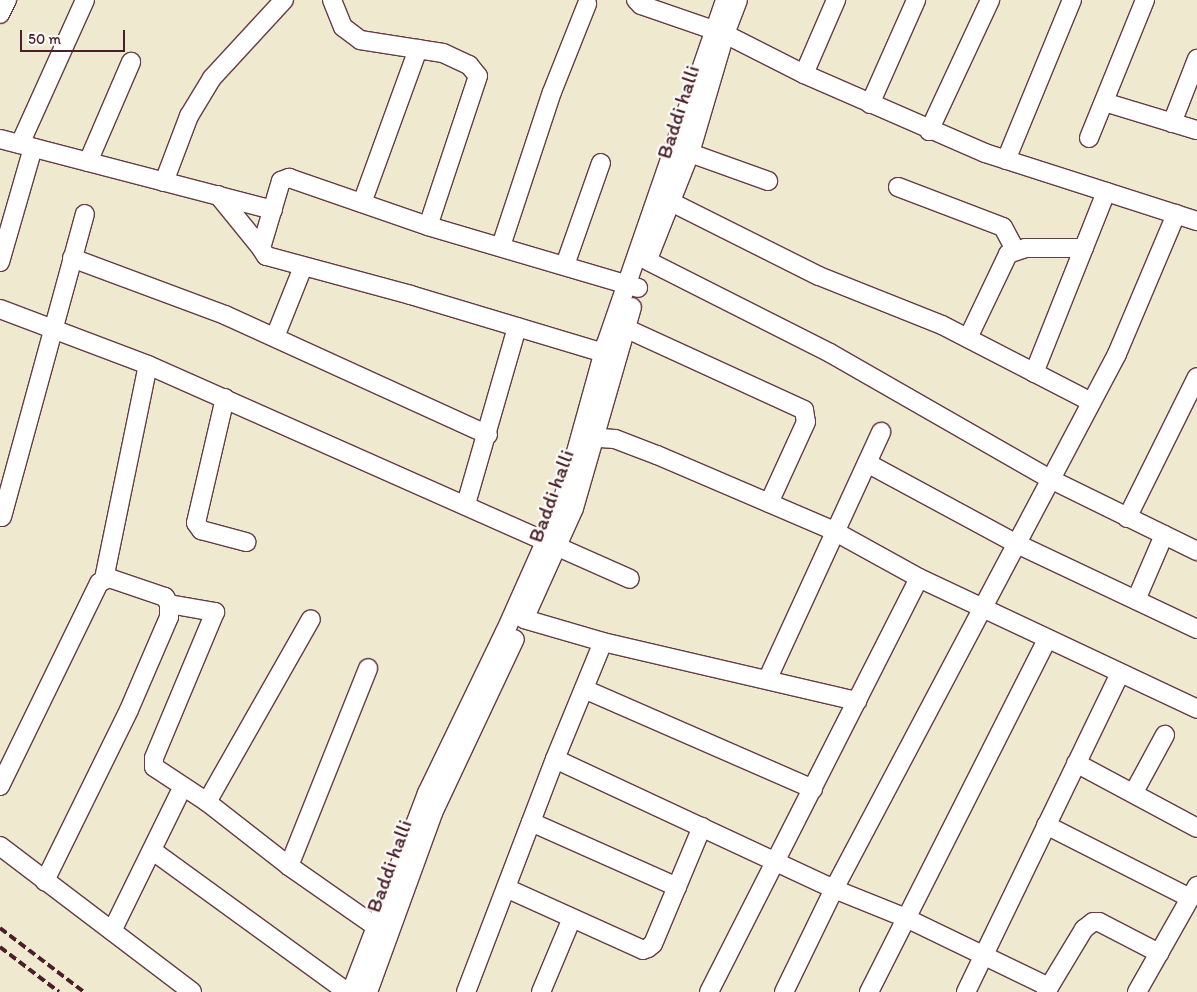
<!DOCTYPE html>
<html>
<head>
<meta charset="utf-8">
<style>
  body { margin:0 }
  #map { position:relative; width:1197px; height:992px; overflow:hidden; background:#efe9cf; font-family:Itim,sans-serif }
  div>[style] { position:absolute }
  .roads { filter:drop-shadow(1px 0 #633d44) drop-shadow(-1px 0 #633d44) drop-shadow(0 1px #633d44) drop-shadow(0 -1px #633d44) }
  .minor>* { height:18px; margin:-9px; padding:0 9px; transform-origin:9px; border-radius:9px; background:#fff }
  .rail>* { height:4px; margin-top:-2px; transform-origin:0; background:repeating-linear-gradient(90deg,#4a1f2b 0 8px,transparent 0 12px) }
  span { translate:-50% -50%; white-space:nowrap; text-align:center; line-height:1.15; -webkit-text-stroke:4.5px #fdfcf7; paint-order:stroke }
  .street-label { font-size:21px; color:#4a1f2b }
  .scale { position:absolute; left:20px; top:30px; width:105px; height:22px; box-sizing:border-box; border:2px solid #4a1f2b; border-top:0; padding-left:6px; font-size:15px; line-height:18px; white-space:nowrap; color:#4a1f2b; -webkit-text-stroke:4px #fdfcf7; paint-order:stroke }
</style>
</head>
<body>
<div id="map">
  <div class="roads">
    <div class="minor">
      <div style="left:332px;top:0;width:29px;rotate:68deg"></div>
      <div style="left:343px;top:27px;width:21px;rotate:37deg"></div>
      <div style="left:360px;top:40px;width:84px;rotate:8.9deg"></div>
      <div style="left:443px;top:53px;width:29px;rotate:25deg"></div>
      <div style="left:469px;top:65px;width:14px;rotate:51deg"></div>
      <div style="left:478px;top:76px;width:158px;rotate:108.4deg"></div>
      <div style="left:636px;top:0;width:7px;rotate:45deg"></div>
      <div style="left:641px;top:5px;width:89px;rotate:19deg"></div>
      <div style="left:725px;top:34px;width:89px;rotate:26.9deg"></div>
      <div style="left:804px;top:74px;width:197px;rotate:23.6deg"></div>
      <div style="left:985px;top:153px;width:223px;rotate:17.8deg"></div>
      <div style="left:0;top:14px;width:16px;rotate:-63deg"></div>
      <div style="left:804px;top:74px;width:81px;rotate:-66.6deg"></div>
      <div style="left:1104px;top:102px;width:97px;rotate:16.8deg"></div>
      <div style="left:870px;top:104px;width:114px;rotate:-66.1deg"></div>
      <div style="left:1172px;top:123px;width:69px;rotate:-68.7deg"></div>
      <div style="left:929px;top:131px;width:145px;rotate:-65deg"></div>
      <div style="left:1089px;top:138px;width:149px;rotate:-67.9deg"></div>
      <div style="left:0;top:139px;width:282px;rotate:14.6deg"></div>
      <div style="left:20px;top:144px;width:158px;rotate:-65.7deg"></div>
      <div style="left:690px;top:153px;width:83px;rotate:19.7deg"></div>
      <div style="left:1006px;top:160px;width:173px;rotate:-67.6deg"></div>
      <div style="left:88px;top:162px;width:109px;rotate:-66.7deg"></div>
      <div style="left:164px;top:182px;width:71px;rotate:-69.3deg"></div>
      <div style="left:189px;top:116px;width:44px;rotate:-58.8deg"></div>
      <div style="left:212px;top:78px;width:106px;rotate:-47.3deg"></div>
      <div style="left:898px;top:187px;width:112px;rotate:20.9deg"></div>
      <div style="left:1003px;top:227px;width:26px;rotate:62deg"></div>
      <div style="left:218px;top:195px;width:68px;rotate:50.9deg"></div>
      <div style="left:671px;top:202px;width:165px;rotate:26.6deg"></div>
      <div style="left:819px;top:276px;width:132px;rotate:21.7deg"></div>
      <div style="left:942px;top:325px;width:168px;rotate:27.3deg"></div>
      <div style="left:362px;top:203px;width:164px;rotate:-70deg"></div>
      <div style="left:501px;top:246px;width:162px;rotate:-71.7deg"></div>
      <div style="left:552px;top:92px;width:95px;rotate:-68.3deg"></div>
      <div style="left:650px;top:254px;width:109px;rotate:-68.4deg"></div>
      <div style="left:690px;top:153px;width:124px;rotate:-73.6deg"></div>
      <div style="left:725px;top:34px;width:36px;rotate:-69deg"></div>
      <div style="left:72px;top:258px;width:163px;rotate:20.4deg"></div>
      <div style="left:225px;top:315px;width:289px;rotate:24.5deg"></div>
      <div style="left:648px;top:261px;width:204px;rotate:26.8deg"></div>
      <div style="left:830px;top:353px;width:254px;rotate:29.8deg"></div>
      <div style="left:1050px;top:479px;width:164px;rotate:26.1deg"></div>
      <div style="left:0;top:262px;width:119px;rotate:-73.9deg"></div>
      <div style="left:565px;top:265px;width:108px;rotate:-70.6deg"></div>
      <div style="left:0;top:309px;width:158px;rotate:20.7deg"></div>
      <div style="left:148px;top:365px;width:527px;rotate:23.94deg"></div>
      <div style="left:625px;top:328px;width:197px;rotate:24.6deg"></div>
      <div style="left:804px;top:410px;width:12px;rotate:81deg"></div>
      <div style="left:806px;top:422px;width:89px;rotate:114.6deg"></div>
      <div style="left:275px;top:337px;width:75px;rotate:-68.2deg"></div>
      <div style="left:968px;top:338px;width:93px;rotate:-64.5deg"></div>
      <div style="left:1008px;top:254px;width:18px;rotate:-19deg"></div>
      <div style="left:1025px;top:248px;width:59px"></div>
      <div style="left:604px;top:353px;width:202px;rotate:-163.3deg"></div>
      <div style="left:411px;top:295px;width:150px;rotate:-164.9deg"></div>
      <div style="left:266px;top:256px;width:9px;rotate:-122deg"></div>
      <div style="left:261px;top:248px;width:70px;rotate:-73.4deg"></div>
      <div style="left:281px;top:181px;width:9px;rotate:-21deg"></div>
      <div style="left:289px;top:178px;width:147px;rotate:19.1deg"></div>
      <div style="left:428px;top:226px;width:219px;rotate:16.4deg"></div>
      <div style="left:1034px;top:373px;width:195px;rotate:-68.3deg"></div>
      <div style="left:225px;top:398px;width:128px;rotate:103.1deg"></div>
      <div style="left:196px;top:523px;width:9px;rotate:54deg"></div>
      <div style="left:201px;top:530px;width:47px;rotate:14.9deg"></div>
      <div style="left:585px;top:437px;width:30px;rotate:4deg"></div>
      <div style="left:615px;top:439px;width:45px;rotate:20.9deg"></div>
      <div style="left:657px;top:455px;width:193px;rotate:23.2deg"></div>
      <div style="left:834px;top:531px;width:97px;rotate:28.9deg"></div>
      <div style="left:919px;top:578px;width:307px;rotate:25.2deg"></div>
      <div style="left:867px;top:463px;width:168px;rotate:28.4deg"></div>
      <div style="left:1015px;top:543px;width:201px;rotate:25.3deg"></div>
      <div style="left:466px;top:504px;width:184px;rotate:-73.9deg"></div>
      <div style="left:2px;top:517px;width:314px;rotate:-74.7deg"></div>
      <div style="left:1127px;top:518px;width:157px;rotate:-63.6deg"></div>
      <div style="left:104px;top:579px;width:218px;rotate:-78.4deg"></div>
      <div style="left:1136px;top:600px;width:71px;rotate:-66.7deg"></div>
      <div style="left:169px;top:604px;width:47px;rotate:9.9deg"></div>
      <div style="left:215px;top:612px;width:158px;rotate:112.7deg"></div>
      <div style="left:154px;top:758px;width:9px;rotate:90deg"></div>
      <div style="left:154px;top:767px;width:64px;rotate:33.4deg"></div>
      <div style="left:207px;top:802px;width:104px;rotate:38deg"></div>
      <div style="left:289px;top:866px;width:105px;rotate:34.9deg"></div>
      <div style="left:526px;top:615px;width:117px;rotate:-65.8deg"></div>
      <div style="left:574px;top:508px;width:209px;rotate:-73.9deg"></div>
      <div style="left:524px;top:619px;width:82px;rotate:16.2deg"></div>
      <div style="left:603px;top:642px;width:261px;rotate:13.1deg"></div>
      <div style="left:768px;top:678px;width:271px;rotate:-65.3deg"></div>
      <div style="left:584px;top:689px;width:250px;rotate:23.6deg"></div>
      <div style="left:555px;top:759px;width:308px;rotate:25deg"></div>
      <div style="left:834px;top:889px;width:78px;rotate:21.9deg"></div>
      <div style="left:906px;top:918px;width:159px;rotate:25.8deg"></div>
      <div style="left:1076px;top:763px;width:137px;rotate:28.2deg"></div>
      <div style="left:0;top:786px;width:226px;rotate:-64deg"></div>
      <div style="left:99px;top:583px;width:11px;rotate:-27deg"></div>
      <div style="left:109px;top:578px;width:59px;rotate:18.7deg"></div>
      <div style="left:165px;top:597px;width:8px;rotate:60deg"></div>
      <div style="left:169px;top:604px;width:13px;rotate:90deg"></div>
      <div style="left:169px;top:617px;width:101px;rotate:113.3deg"></div>
      <div style="left:129px;top:710px;width:191px;rotate:116.2deg"></div>
      <div style="left:1134px;top:792px;width:65px;rotate:-61.5deg"></div>
      <div style="left:207px;top:802px;width:210px;rotate:-60.4deg"></div>
      <div style="left:531px;top:822px;width:160px;rotate:24deg"></div>
      <div style="left:1046px;top:825px;width:161px;rotate:26.9deg"></div>
      <div style="left:0;top:846px;width:241px;rotate:37.2deg"></div>
      <div style="left:153px;top:851px;width:240px;rotate:36deg"></div>
      <div style="left:289px;top:866px;width:213px;rotate:-68.2deg"></div>
      <div style="left:506px;top:888px;width:150px;rotate:24.3deg"></div>
      <div style="left:643px;top:950px;width:5px;rotate:-22deg"></div>
      <div style="left:648px;top:948px;width:6px;rotate:-39deg"></div>
      <div style="left:653px;top:944px;width:127px;rotate:-67.3deg"></div>
      <div style="left:112px;top:931px;width:161px;rotate:-63.9deg"></div>
      <div style="left:351px;top:992px;width:213px;rotate:-69.1deg"></div>
      <div style="left:427px;top:793px;width:179px;rotate:-64.2deg"></div>
      <div style="left:505px;top:632px;width:138px;rotate:-66deg"></div>
      <div style="left:561px;top:506px;width:168px;rotate:-74.5deg"></div>
      <div style="left:606px;top:344px;width:364px;rotate:-70.9deg"></div>
      <div style="left:368px;top:992px;width:190px;rotate:-70deg"></div>
      <div style="left:433px;top:813px;width:192px;rotate:-64.8deg"></div>
      <div style="left:466px;top:992px;width:249px;rotate:-69.1deg"></div>
      <div style="left:555px;top:759px;width:126px;rotate:-67.7deg"></div>
      <div style="left:541px;top:992px;width:80px;rotate:-67.3deg"></div>
      <div style="left:709px;top:992px;width:464px;rotate:-63.1deg"></div>
      <div style="left:784px;top:992px;width:114px;rotate:-64.1deg"></div>
      <div style="left:834px;top:889px;width:605px;rotate:-62.12deg"></div>
      <div style="left:1117px;top:354px;width:152px;rotate:-67.1deg"></div>
      <div style="left:869px;top:992px;width:394px;rotate:-63.2deg"></div>
      <div style="left:966px;top:992px;width:354px;rotate:-64.2deg"></div>
      <div style="left:1046px;top:992px;width:74px;rotate:-58.9deg"></div>
      <div style="left:1084px;top:929px;width:11px;rotate:-38deg"></div>
      <div style="left:1093px;top:922px;width:6px"></div>
      <div style="left:1099px;top:922px;width:68px;rotate:27.3deg"></div>
      <div style="left:1137px;top:992px;width:122px;rotate:-60.5deg"></div>
    </div>
  </div>
  <div class="rail">
    <div style="left:0;top:928px;width:106px;rotate:37.3deg"></div>
    <div style="left:0;top:947px;width:74px;rotate:37.3deg"></div>
  </div>
  <div class="street-label">
    <span style="left:678px;top:112px;rotate:-72deg">Baddi halli</span>
    <span style="left:551px;top:496px;rotate:-70deg">Baddi halli</span>
    <span style="left:389px;top:866px;rotate:-70deg">Baddi halli</span>
  </div>
  <div class="scale">50 m</div>
</div>
</body>
</html>
